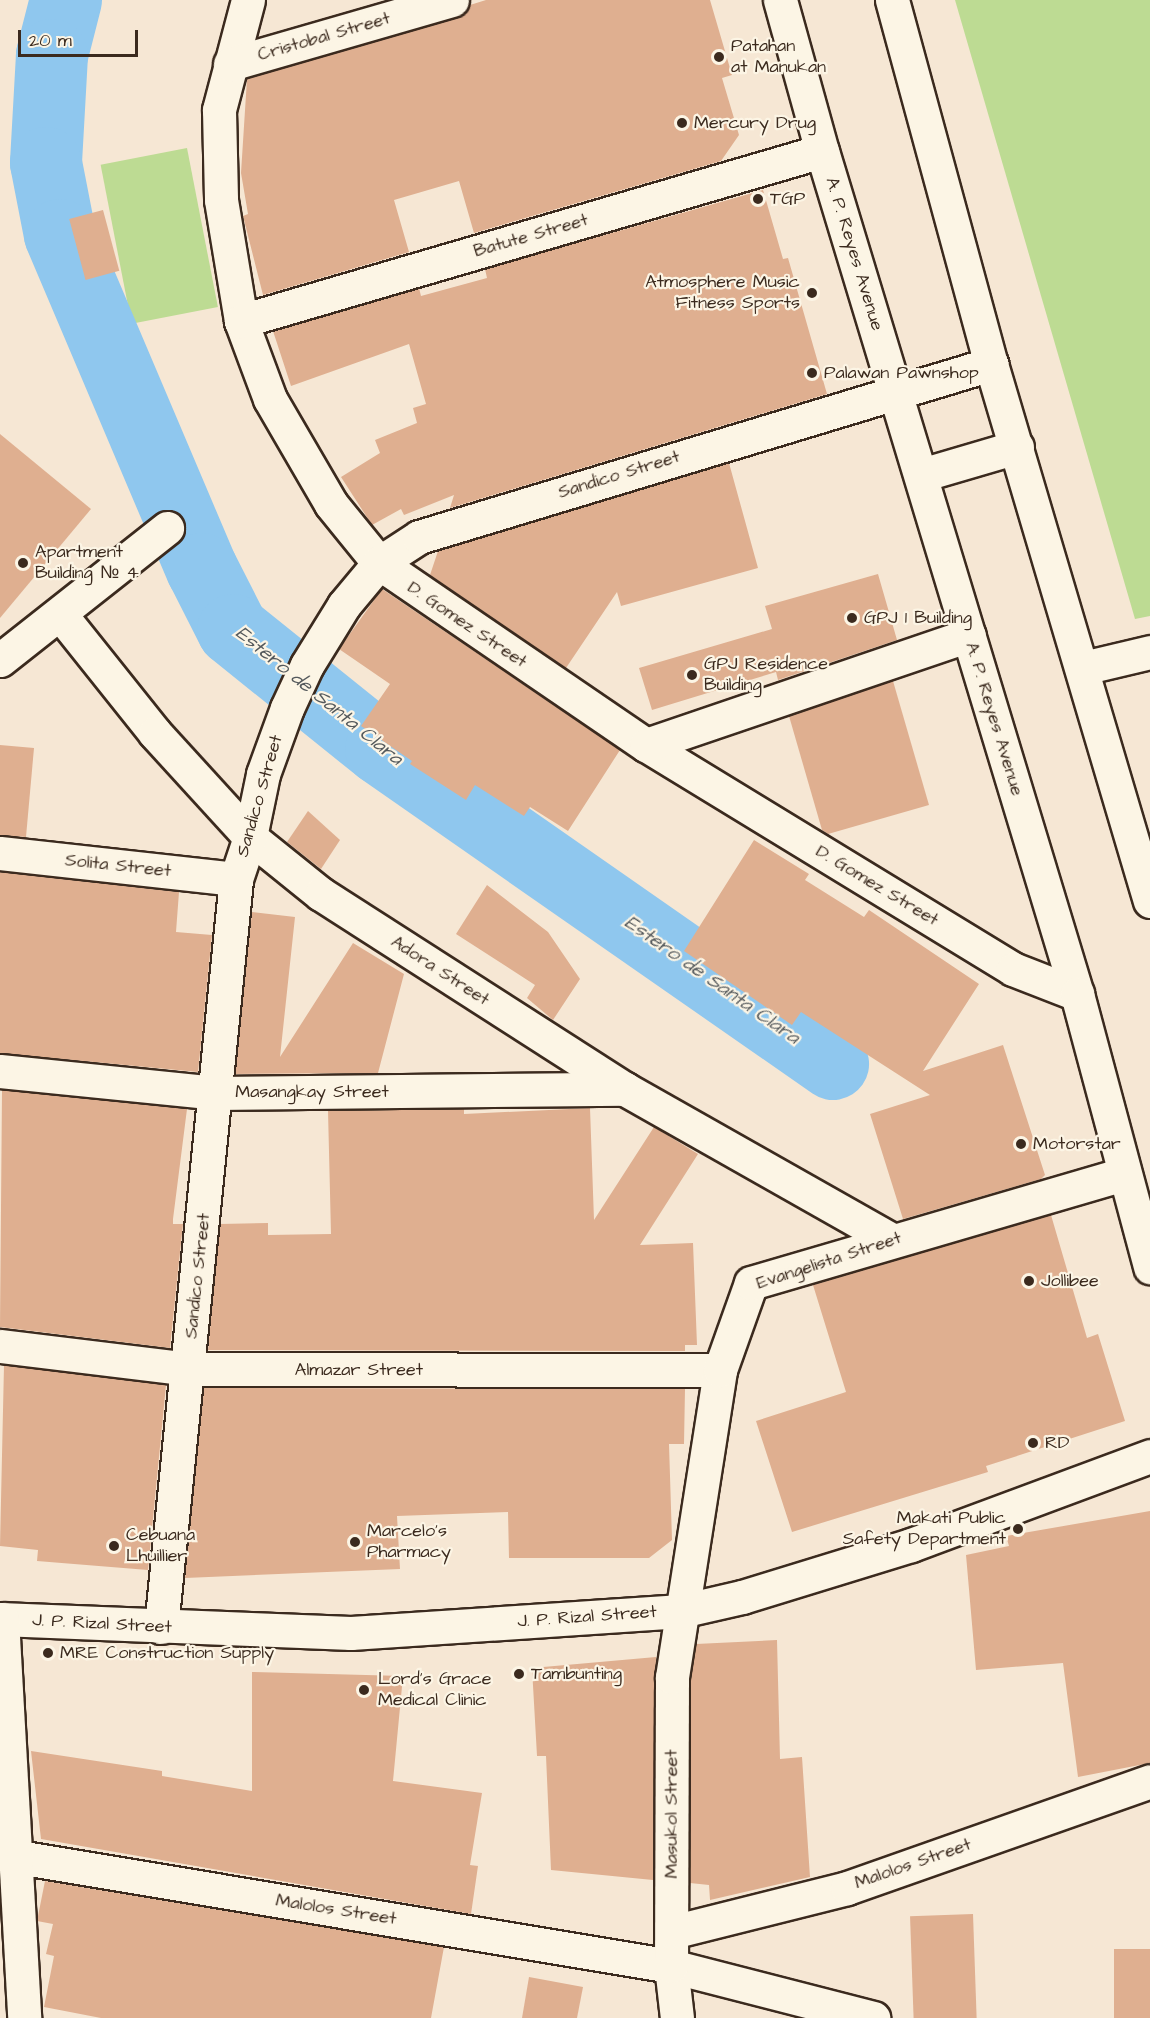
<!DOCTYPE html>
<html>
<head>
<meta charset="utf-8">
<style>
  body { margin:0 }
  #map { position:relative; width:1150px; height:2018px; overflow:hidden; background:#f6e7d4; font-family:"Architects Daughter",sans-serif }
  div>[style] { position:absolute }
  .green>* { inset:0; background:#bddb93; transform-origin:0 0 }
  .river>* { height:72px; margin:-36px; padding:0 36px; transform-origin:36px; border-radius:36px; background:#8fc7ee }
  .building>* { inset:0; background:#dfaf90; transform-origin:0 0 }
  .roads { filter:drop-shadow(2px 0 #3b2a1e) drop-shadow(-2px 0 #3b2a1e) drop-shadow(0 2px #3b2a1e) drop-shadow(0 -2px #3b2a1e) }
  .minor>* { height:33px; margin:-16.5px; padding:0 16.5px; transform-origin:16.5px; border-radius:16.5px; background:#fcf5e5 }
  .tertiary>* { height:33px; margin:-16.5px; padding:0 16.5px; transform-origin:16.5px; border-radius:16.5px; background:#fcf5e5 }
  .secondary>* { height:33px; margin:-16.5px; padding:0 16.5px; transform-origin:16.5px; border-radius:16.5px; background:#fcf5e5 }
  .dots>* { width:16px; height:16px; translate:-50% -50%; box-sizing:border-box; border:3px solid #fcf5e5; border-radius:50% }
  span { translate:-50% -50%; white-space:nowrap; text-align:center; line-height:1.15; -webkit-text-stroke:4.5px #fcf5e5; paint-order:stroke }
  .street-label { font-size:18px; color:#3b2a1e }
  .poi-label { font-size:18px; color:#3b2a1e }
  .left { translate:0 -50%; text-align:left }
  .right { translate:-100% -50%; text-align:right }
  .water-label { font-size:20px; color:#54595c; font-style:italic }
  .scale { position:absolute; left:18px; top:30px; width:120px; height:27px; box-sizing:border-box; border:3px solid #3b2a1e; border-top:0; padding-left:8px; font-size:18px; line-height:21px; white-space:nowrap; color:#3b2a1e; -webkit-text-stroke:4px #fcf5e5; paint-order:stroke }
</style>
</head>
<body>
<div id="map">
  <div class="green">
    <div style="clip-path:polygon(955px 0,1150px 0,1150px 616px,1135px 619px)"></div>
    <div style="left:187px;top:148px;width:162px;height:88px;rotate:79deg"></div>
  </div>
  <div class="river">
    <div style="left:66px;top:0;width:57px;rotate:104.3deg"></div>
    <div style="left:52px;top:55px;width:108px;rotate:93.2deg"></div>
    <div style="left:46px;top:163px;width:73px;rotate:79deg"></div>
    <div style="left:60px;top:235px;width:363px;rotate:67deg"></div>
    <div style="left:202px;top:569px;width:68px;rotate:63.1deg"></div>
    <div style="left:233px;top:630px;width:190px;rotate:38.8deg"></div>
    <div style="left:381px;top:749px;width:551px;rotate:34.87deg"></div>
  </div>
  <div class="building">
    <div style="clip-path:polygon(486px 0,710px 0,732px 75px,722px 78px,739px 135px,721px 161px,474px 233px,459px 181px,394px 200px,409px 252px,263px 295px,243px 216px,248px 214px,241px 173px,247px 79px,457px 18px,470px 5px)"></div>
    <div style="clip-path:polygon(763px 190px,783px 259px,788px 258px,827px 394px,450px 508px,454px 495px,404px 515px,401px 509px,372px 525px,341px 477px,380px 453px,375px 440px,417px 423px,413px 408px,426px 404px,409px 344px,291px 386px,273px 331px,419px 288px,421px 296px,487px 278px,485px 269px)"></div>
    <div style="left:103px;top:210px;width:63px;height:35px;rotate:75deg"></div>
    <div style="clip-path:polygon(0 434px,91px 509px,0 618px)"></div>
    <div style="clip-path:polygon(729px 463px,758px 568px,621px 606px,617px 592px,566px 668px,430px 575px,438px 551px)"></div>
    <div style="clip-path:polygon(878px 574px,897px 640px,778px 680px,776px 672px,652px 710px,639px 668px,772px 629px,765px 606px)"></div>
    <div style="clip-path:polygon(382px 589px,620px 750px,568px 831px,530px 807px,524px 816px,475px 785px,466px 800px,410px 764px,412px 761px,361px 726px,390px 684px,339px 649px)"></div>
    <div style="clip-path:polygon(893px 681px,929px 805px,828px 834px,822px 830px,789px 716px)"></div>
    <div style="clip-path:polygon(0 745px,34px 748px,26px 837px,0 835px)"></div>
    <div style="clip-path:polygon(308px 811px,340px 840px,321px 869px,287px 842px)"></div>
    <div style="clip-path:polygon(754px 840px,809px 874px,805px 880px,864px 917px,869px 910px,979px 984px,923px 1071px,1003px 1045px,1045px 1175px,1041px 1179px,903px 1219px,870px 1114px,930px 1095px,801px 1012px,792px 1025px,684px 951px)"></div>
    <div style="clip-path:polygon(0 872px,179px 892px,176px 932px,212px 935px,198px 1072px,0 1053px)"></div>
    <div style="clip-path:polygon(487px 885px,548px 932px,580px 979px,553px 1020px,527px 998px,535px 985px,456px 934px)"></div>
    <div style="clip-path:polygon(252px 912px,295px 917px,280px 1057px,353px 943px,404px 974px,378px 1073px,235px 1074px)"></div>
    <div style="clip-path:polygon(2px 1090px,187px 1109px,173px 1219px,173px 1224px,183px 1224px,170px 1348px,0 1327px)"></div>
    <div style="clip-path:polygon(590px 1108px,594px 1220px,654px 1127px,698px 1154px,640px 1245px,693px 1243px,697px 1345px,685px 1345px,685px 1351px,208px 1350px,220px 1224px,268px 1223px,268px 1235px,331px 1234px,328px 1111px,464px 1109px,464px 1114px)"></div>
    <div style="clip-path:polygon(1051px 1215px,1087px 1338px,1098px 1334px,1125px 1421px,986px 1466px,988px 1472px,792px 1532px,756px 1421px,846px 1392px,813px 1285px)"></div>
    <div style="clip-path:polygon(4px 1365px,166px 1385px,148px 1570px,37px 1561px,38px 1550px,0 1546px)"></div>
    <div style="clip-path:polygon(204px 1388px,685px 1389px,684px 1444px,669px 1444px,672px 1540px,649px 1558px,509px 1558px,508px 1512px,397px 1516px,400px 1569px,185px 1578px)"></div>
    <div style="clip-path:polygon(1150px 1511px,1150px 1763px,1078px 1777px,1063px 1663px,976px 1670px,966px 1555px,1009px 1546px,1006px 1536px)"></div>
    <div style="clip-path:polygon(777px 1640px,780px 1759px,802px 1757px,810px 1877px,710px 1900px,709px 1885px,690px 1883px,691px 1678px,696px 1644px)"></div>
    <div style="clip-path:polygon(656px 1657px,653px 1880px,551px 1870px,546px 1756px,537px 1756px,532px 1668px)"></div>
    <div style="clip-path:polygon(252px 1672px,403px 1676px,393px 1781px,482px 1793px,470px 1865px,478px 1866px,471px 1914px,41px 1839px,31px 1751px,162px 1771px,162px 1776px,252px 1791px)"></div>
    <div style="clip-path:polygon(45px 1881px,444px 1947px,431px 2018px,101px 2018px,44px 2007px,54px 1956px,46px 1954px,53px 1924px,37px 1921px)"></div>
    <div style="left:973px;top:1914px;width:104px;height:63px;rotate:88deg"></div>
    <div style="left:1150px;top:1949px;width:69px;height:36px;rotate:90deg"></div>
    <div style="clip-path:polygon(529px 1977px,583px 1987px,577px 2018px,522px 2018px)"></div>
  </div>
  <div class="roads">
    <div class="minor">
      <div style="left:248px;top:0;width:114px;rotate:104.8deg"></div>
      <div style="left:219px;top:110px;width:90px;rotate:88.7deg"></div>
      <div style="left:221px;top:200px;width:123px;rotate:80.6deg"></div>
      <div style="left:241px;top:321px;width:83px;rotate:69.6deg"></div>
      <div style="left:270px;top:399px;width:121px;rotate:59.8deg"></div>
      <div style="left:331px;top:504px;width:76px;rotate:50.9deg"></div>
      <div style="left:379px;top:563px;width:323px;rotate:34.3deg"></div>
      <div style="left:646px;top:745px;width:430px;rotate:31.4deg"></div>
      <div style="left:1013px;top:969px;width:69px;rotate:21.3deg"></div>
      <div style="left:230px;top:64px;width:231px;rotate:-16.1deg"></div>
      <div style="left:241px;top:321px;width:605px;rotate:-16.31deg"></div>
      <div style="left:60px;top:614px;width:152px;rotate:51.4deg"></div>
      <div style="left:155px;top:733px;width:141px;rotate:47.6deg"></div>
      <div style="left:250px;top:837px;width:91px;rotate:38.8deg"></div>
      <div style="left:321px;top:894px;width:361px;rotate:32.7deg"></div>
      <div style="left:625px;top:1089px;width:307px;rotate:29.5deg"></div>
      <div style="left:0;top:660px;width:213px;rotate:-38.3deg"></div>
      <div style="left:1083px;top:668px;width:69px;rotate:-13.4deg"></div>
      <div style="left:646px;top:745px;width:341px;rotate:-18.8deg"></div>
      <div style="left:0;top:853px;width:237px;rotate:6.3deg"></div>
      <div style="left:0;top:1071px;width:217px;rotate:5.8deg"></div>
      <div style="left:216px;top:1093px;width:409px;rotate:-0.6deg"></div>
      <div style="left:0;top:1346px;width:190px;rotate:6.9deg"></div>
      <div style="left:189px;top:1369px;width:531px;rotate:0.11deg"></div>
      <div style="left:161px;top:1627px;width:752px;rotate:-84.27deg"></div>
      <div style="left:236px;top:879px;width:44px;rotate:-71.6deg"></div>
      <div style="left:250px;top:837px;width:64px;rotate:-78.3deg"></div>
      <div style="left:263px;top:774px;width:70px;rotate:-70deg"></div>
      <div style="left:287px;top:708px;width:47px;rotate:-65.1deg"></div>
      <div style="left:307px;top:665px;width:70px;rotate:-58.3deg"></div>
      <div style="left:344px;top:605px;width:55px;rotate:-50.2deg"></div>
      <div style="left:379px;top:563px;width:48px;rotate:-33deg"></div>
      <div style="left:419px;top:537px;width:598px;rotate:-16.83deg"></div>
      <div style="left:0;top:1854px;width:680px;rotate:9.48deg"></div>
      <div style="left:671px;top:1966px;width:209px;rotate:14.4deg"></div>
      <div style="left:672px;top:1932px;width:180px;rotate:-14.1deg"></div>
      <div style="left:847px;top:1888px;width:321px;rotate:-19.4deg"></div>
      <div style="left:677px;top:2018px;width:52px;rotate:-96.6deg"></div>
      <div style="left:671px;top:1966px;width:289px;rotate:-89.8deg"></div>
      <div style="left:672px;top:1677px;width:311px;rotate:-81.1deg"></div>
      <div style="left:720px;top:1370px;width:92px;rotate:-70.4deg"></div>
      <div style="left:751px;top:1283px;width:389px;rotate:-16.3deg"></div>
    </div>
    <div class="tertiary">
      <div style="left:780px;top:0;width:157px;rotate:74.5deg"></div>
      <div style="left:822px;top:151px;width:881px;rotate:73.17deg"></div>
      <div style="left:1077px;top:994px;width:283px;rotate:75deg"></div>
      <div style="left:892px;top:0;width:377px;rotate:74.8deg"></div>
      <div style="left:991px;top:364px;width:560px;rotate:73.51deg"></div>
      <div style="left:921px;top:475px;width:100px;rotate:-16.3deg"></div>
    </div>
    <div class="secondary">
      <div style="left:0;top:1619px;width:351px;rotate:2.3deg"></div>
      <div style="left:351px;top:1633px;width:331px;rotate:-3.8deg"></div>
      <div style="left:681px;top:1611px;width:63px;rotate:-12.9deg"></div>
      <div style="left:742px;top:1597px;width:177px;rotate:-17.1deg"></div>
      <div style="left:911px;top:1545px;width:255px;rotate:-20.4deg"></div>
      <div style="left:2px;top:1619px;width:400px;rotate:86.8deg"></div>
    </div>
  </div>
  <div class="dots">
    <div style="left:719px;top:57px;background:#3b2a1e"></div>
    <div style="left:682px;top:123px;background:#3b2a1e"></div>
    <div style="left:758px;top:199px;background:#3b2a1e"></div>
    <div style="left:812px;top:293px;background:#3b2a1e"></div>
    <div style="left:812px;top:373px;background:#3b2a1e"></div>
    <div style="left:23px;top:563px;background:#3b2a1e"></div>
    <div style="left:852px;top:618px;background:#3b2a1e"></div>
    <div style="left:692px;top:675px;background:#3b2a1e"></div>
    <div style="left:1021px;top:1144px;background:#3b2a1e"></div>
    <div style="left:1029px;top:1281px;background:#3b2a1e"></div>
    <div style="left:1033px;top:1443px;background:#3b2a1e"></div>
    <div style="left:1018px;top:1529px;background:#3b2a1e"></div>
    <div style="left:355px;top:1542px;background:#3b2a1e"></div>
    <div style="left:114px;top:1546px;background:#3b2a1e"></div>
    <div style="left:48px;top:1653px;background:#3b2a1e"></div>
    <div style="left:519px;top:1674px;background:#3b2a1e"></div>
    <div style="left:364px;top:1690px;background:#3b2a1e"></div>
  </div>
  <div class="street-label">
    <span style="left:324px;top:37px;rotate:-16deg">Cristobal Street</span>
    <span style="left:531px;top:236px;rotate:-16deg">Batute Street</span>
    <span style="left:854px;top:254px;rotate:73deg">A. P. Reyes Avenue</span>
    <span style="left:619px;top:475px;rotate:-17deg">Sandico Street</span>
    <span style="left:467px;top:625px;rotate:34deg">D. Gomez Street</span>
    <span style="left:994px;top:719px;rotate:73deg">A. P. Reyes Avenue</span>
    <span style="left:260px;top:796px;rotate:-74deg">Sandico Street</span>
    <span style="left:118px;top:866px;rotate:6deg">Solita Street</span>
    <span style="left:877px;top:886px;rotate:31deg">D. Gomez Street</span>
    <span style="left:440px;top:971px;rotate:33deg">Adora Street</span>
    <span style="left:312px;top:1092px">Masangkay Street</span>
    <span style="left:829px;top:1261px;rotate:-18deg">Evangelista Street</span>
    <span style="left:198px;top:1276px;rotate:-84deg">Sandico Street</span>
    <span style="left:359px;top:1370px">Almazar Street</span>
    <span style="left:587px;top:1617px;rotate:-4deg">J. P. Rizal Street</span>
    <span style="left:102px;top:1624px;rotate:3deg">J. P. Rizal Street</span>
    <span style="left:672px;top:1814px;rotate:-90deg">Masukol Street</span>
    <span style="left:913px;top:1864px;rotate:-19deg">Malolos Street</span>
    <span style="left:336px;top:1910px;rotate:9deg">Malolos Street</span>
  </div>
  <div class="poi-label">
    <span class="left" style="left:731px;top:57px">Patahan<br>at Manukan</span>
    <span class="left" style="left:694px;top:123px">Mercury Drug</span>
    <span class="left" style="left:770px;top:199px">TGP</span>
    <span class="right" style="left:800px;top:293px">Atmosphere Music<br>Fitness Sports</span>
    <span class="left" style="left:824px;top:373px">Palawan Pawnshop</span>
    <span class="left" style="left:35px;top:563px">Apartment<br>Building № 4</span>
    <span class="left" style="left:864px;top:618px">GPJ 1 Building</span>
    <span class="left" style="left:704px;top:675px">GPJ Residence<br>Building</span>
    <span class="left" style="left:1033px;top:1144px">Motorstar</span>
    <span class="left" style="left:1041px;top:1281px">Jollibee</span>
    <span class="left" style="left:1045px;top:1443px">RD</span>
    <span class="right" style="left:1006px;top:1529px">Makati Public<br>Safety Department</span>
    <span class="left" style="left:367px;top:1542px">Marcelo's<br>Pharmacy</span>
    <span class="left" style="left:126px;top:1546px">Cebuana<br>Lhuillier</span>
    <span class="left" style="left:60px;top:1653px">MRE Construction Supply</span>
    <span class="left" style="left:531px;top:1674px">Tambunting</span>
    <span class="left" style="left:378px;top:1690px">Lord's Grace<br>Medical Clinic</span>
  </div>
  <div class="water-label">
    <span style="left:319px;top:696px;rotate:39deg">Estero de Santa Clara</span>
    <span style="left:712px;top:980px;rotate:35deg">Estero de Santa Clara</span>
  </div>
  <div class="scale">20 m</div>
</div>
</body>
</html>
